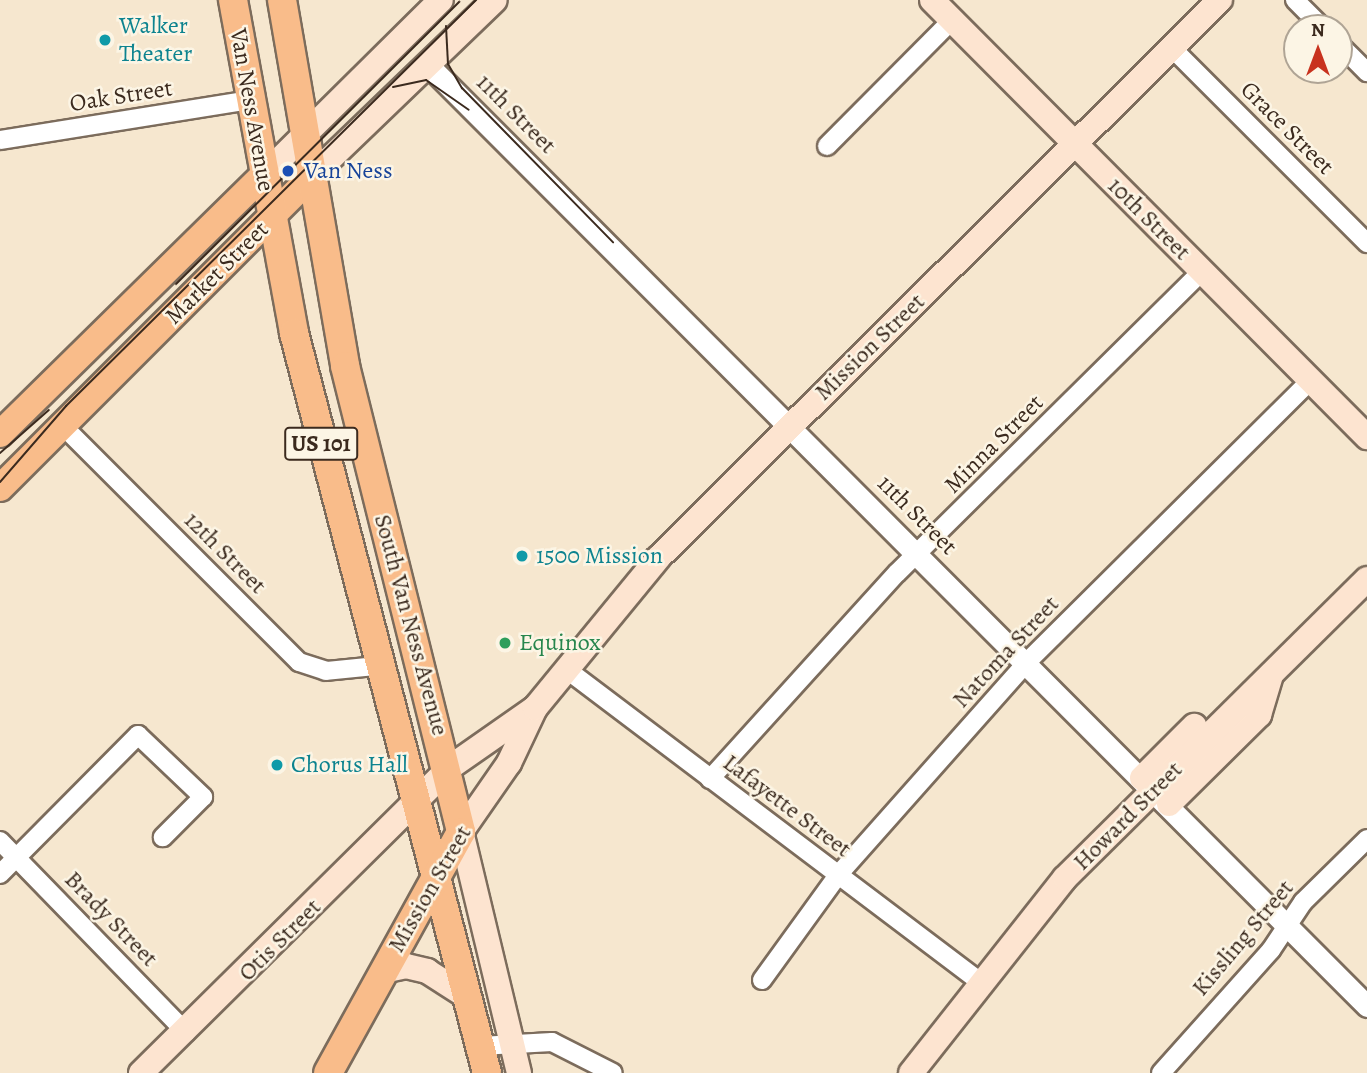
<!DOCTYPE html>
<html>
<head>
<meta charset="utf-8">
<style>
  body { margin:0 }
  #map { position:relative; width:1367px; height:1073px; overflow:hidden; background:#f6e7cf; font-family:Alegreya,serif }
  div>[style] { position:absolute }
  .roads { filter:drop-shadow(2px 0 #7c6c5c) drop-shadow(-2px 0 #7c6c5c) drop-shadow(0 2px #7c6c5c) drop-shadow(0 -2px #7c6c5c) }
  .minor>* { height:18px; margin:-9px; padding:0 9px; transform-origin:9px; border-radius:9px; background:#fff }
  .tertiary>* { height:21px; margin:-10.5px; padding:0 10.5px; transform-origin:10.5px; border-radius:10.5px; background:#fff }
  .secondary>* { height:24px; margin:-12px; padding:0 12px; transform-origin:12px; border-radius:12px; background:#fde4d0 }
  .primary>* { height:26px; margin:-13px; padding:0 13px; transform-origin:13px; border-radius:13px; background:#f9bc8a }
  .trunk>* { height:28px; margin:-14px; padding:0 14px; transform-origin:14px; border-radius:14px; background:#f9bc8a }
  .tram>* { height:2px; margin:-1px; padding:0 1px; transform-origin:1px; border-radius:1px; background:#3b2a1e }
  .dots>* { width:19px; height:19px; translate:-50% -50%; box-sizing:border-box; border:4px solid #fcf5e5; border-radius:50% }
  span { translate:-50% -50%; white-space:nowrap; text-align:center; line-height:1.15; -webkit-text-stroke:5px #fcf5e5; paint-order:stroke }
  .shield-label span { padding:2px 5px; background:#fcf5e5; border:2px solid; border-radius:5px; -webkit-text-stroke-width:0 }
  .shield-label { font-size:23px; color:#3b2a1e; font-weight:700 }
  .culture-label { font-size:24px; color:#0d838f }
  .left { translate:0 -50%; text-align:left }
  .street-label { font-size:24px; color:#3b2a1e }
  .transit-label { font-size:24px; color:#164399 }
  .leisure-label { font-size:24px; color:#27864d }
  .north { position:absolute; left:1283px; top:14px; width:70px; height:70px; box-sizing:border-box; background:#fcf5e5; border:2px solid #afa495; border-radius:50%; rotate:0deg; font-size:19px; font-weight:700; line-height:28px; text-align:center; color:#3b2a1e }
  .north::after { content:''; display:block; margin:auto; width:24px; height:32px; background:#c8321e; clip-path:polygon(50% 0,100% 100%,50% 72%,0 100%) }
</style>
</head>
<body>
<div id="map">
  <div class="roads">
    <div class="minor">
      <div style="left:1295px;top:0;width:40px;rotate:45deg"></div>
      <div style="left:1339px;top:44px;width:40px;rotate:45deg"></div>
      <div style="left:1172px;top:48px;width:276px;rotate:45deg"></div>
      <div style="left:0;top:140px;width:253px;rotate:-9.1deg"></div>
      <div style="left:827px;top:146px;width:177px;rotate:-45.2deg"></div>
      <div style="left:60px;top:423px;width:338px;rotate:45deg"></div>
      <div style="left:299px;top:662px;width:28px;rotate:18deg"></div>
      <div style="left:326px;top:671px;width:50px;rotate:-5.7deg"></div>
      <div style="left:566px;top:669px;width:518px;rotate:37.07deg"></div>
      <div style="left:710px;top:779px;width:278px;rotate:-47.8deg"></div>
      <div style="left:897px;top:573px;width:429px;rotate:-44.7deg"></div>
      <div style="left:0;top:841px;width:267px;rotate:45.8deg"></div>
      <div style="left:0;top:874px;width:196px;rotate:-45.2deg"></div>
      <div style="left:138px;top:735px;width:90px;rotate:43.6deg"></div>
      <div style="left:203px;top:797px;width:57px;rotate:135deg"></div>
      <div style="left:762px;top:980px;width:130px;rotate:-54.1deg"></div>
      <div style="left:838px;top:875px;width:285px;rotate:-48.4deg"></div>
      <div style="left:1027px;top:662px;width:400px;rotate:-44.8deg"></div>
      <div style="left:480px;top:1046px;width:72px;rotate:-3.2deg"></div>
      <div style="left:552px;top:1042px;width:68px;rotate:26.9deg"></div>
      <div style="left:1161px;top:1073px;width:165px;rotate:-48.2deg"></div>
      <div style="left:1271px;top:950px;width:58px;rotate:-56.3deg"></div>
      <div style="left:1303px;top:902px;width:90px;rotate:-44.5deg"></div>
    </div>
    <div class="tertiary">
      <div style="left:427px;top:64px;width:1331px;rotate:45.06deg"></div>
    </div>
    <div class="secondary">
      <div style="left:932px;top:0;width:617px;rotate:45.13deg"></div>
      <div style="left:313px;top:175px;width:252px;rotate:-43.9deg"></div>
      <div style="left:263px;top:176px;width:250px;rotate:-44.7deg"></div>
      <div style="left:1142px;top:778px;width:74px;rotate:-45deg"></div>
      <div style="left:1169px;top:804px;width:127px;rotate:-44.7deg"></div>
      <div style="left:1259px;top:715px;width:42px;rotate:-73.3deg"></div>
      <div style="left:383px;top:971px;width:24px;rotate:-12deg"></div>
      <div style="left:406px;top:966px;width:22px;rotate:13deg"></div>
      <div style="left:427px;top:971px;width:50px;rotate:32.7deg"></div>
      <div style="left:141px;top:1073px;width:433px;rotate:-44.7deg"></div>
      <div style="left:449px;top:768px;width:105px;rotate:-34.9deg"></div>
      <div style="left:519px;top:1073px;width:248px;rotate:-103.5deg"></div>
      <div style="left:461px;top:832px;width:84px;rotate:-55.2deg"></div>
      <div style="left:509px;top:763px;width:61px;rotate:-64.7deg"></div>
      <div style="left:535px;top:708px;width:194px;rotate:-50.6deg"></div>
      <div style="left:658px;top:558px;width:792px;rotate:-44.8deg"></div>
      <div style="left:911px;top:1073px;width:248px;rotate:-51.7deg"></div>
      <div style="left:1065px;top:878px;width:425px;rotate:-44.7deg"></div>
    </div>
    <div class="primary">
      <div style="left:0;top:434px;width:368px;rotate:-44.5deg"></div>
      <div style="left:0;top:488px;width:443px;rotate:-45deg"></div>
    </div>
    <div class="trunk">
      <div style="left:233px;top:0;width:339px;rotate:79.6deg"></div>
      <div style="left:294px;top:333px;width:765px;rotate:75.38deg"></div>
      <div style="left:282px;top:0;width:371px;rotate:80.2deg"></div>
      <div style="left:345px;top:366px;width:480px;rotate:76deg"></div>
      <div style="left:461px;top:832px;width:275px;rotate:118.9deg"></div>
    </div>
  </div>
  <div class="tram">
    <div style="left:446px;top:26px;width:38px;rotate:87deg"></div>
    <div style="left:448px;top:64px;width:28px;rotate:60deg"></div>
    <div style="left:462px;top:88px;width:216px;rotate:45.6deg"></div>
    <div style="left:393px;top:87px;width:34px;rotate:-12deg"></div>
    <div style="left:426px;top:80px;width:52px;rotate:34.9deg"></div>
    <div style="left:176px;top:284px;width:400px;rotate:-44.9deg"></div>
    <div style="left:0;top:453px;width:65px;rotate:-41.3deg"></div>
    <div style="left:0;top:482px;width:101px;rotate:-49deg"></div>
    <div style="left:66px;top:406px;width:577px;rotate:-44.72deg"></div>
  </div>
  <div class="dots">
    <div style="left:105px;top:40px;background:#0f9aa8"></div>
    <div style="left:288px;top:171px;background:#1a4fb4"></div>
    <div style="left:522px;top:556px;background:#0f9aa8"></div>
    <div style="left:505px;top:643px;background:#2e9e5b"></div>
    <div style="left:277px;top:765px;background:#0f9aa8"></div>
  </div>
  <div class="shield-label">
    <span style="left:321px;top:444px">US 101</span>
  </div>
  <div class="culture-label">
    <span class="left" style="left:119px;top:40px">Walker<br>Theater</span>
    <span class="left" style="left:536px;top:556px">1500 Mission</span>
    <span class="left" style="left:291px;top:765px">Chorus Hall</span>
  </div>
  <div class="street-label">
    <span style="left:121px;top:96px;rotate:-9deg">Oak Street</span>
    <span style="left:252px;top:110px;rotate:80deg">Van Ness Avenue</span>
    <span style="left:516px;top:114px;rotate:45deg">11th Street</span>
    <span style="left:1287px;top:128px;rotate:45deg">Grace Street</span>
    <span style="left:1149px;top:219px;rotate:45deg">10th Street</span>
    <span style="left:217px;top:273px;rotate:-45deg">Market Street</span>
    <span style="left:870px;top:347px;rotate:-44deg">Mission Street</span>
    <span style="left:994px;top:444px;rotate:-45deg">Minna Street</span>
    <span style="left:917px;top:515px;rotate:45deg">11th Street</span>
    <span style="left:225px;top:553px;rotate:45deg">12th Street</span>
    <span style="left:411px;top:625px;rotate:75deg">South Van Ness Avenue</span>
    <span style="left:1006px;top:652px;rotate:-47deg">Natoma Street</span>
    <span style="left:787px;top:806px;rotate:37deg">Lafayette Street</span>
    <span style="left:1128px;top:816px;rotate:-45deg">Howard Street</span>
    <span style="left:430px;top:889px;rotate:-60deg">Mission Street</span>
    <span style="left:111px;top:919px;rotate:46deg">Brady Street</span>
    <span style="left:1243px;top:938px;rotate:-50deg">Kissling Street</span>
    <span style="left:280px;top:940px;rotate:-45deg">Otis Street</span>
  </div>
  <div class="transit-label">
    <span class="left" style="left:304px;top:171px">Van Ness</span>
  </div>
  <div class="leisure-label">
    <span class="left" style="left:519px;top:643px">Equinox</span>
  </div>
  <div class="north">N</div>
</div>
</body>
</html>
